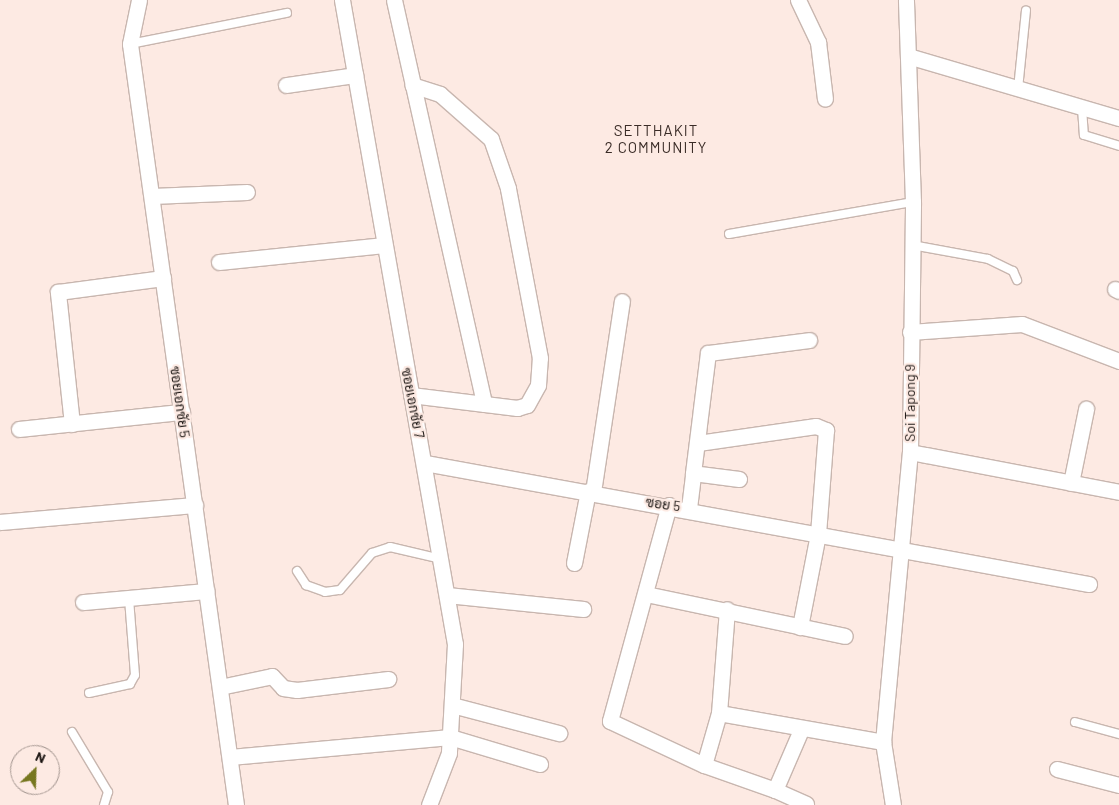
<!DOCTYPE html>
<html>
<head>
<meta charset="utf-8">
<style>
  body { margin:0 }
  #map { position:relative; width:1119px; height:805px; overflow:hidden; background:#fdeae3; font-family:Barlow,Sarabun,sans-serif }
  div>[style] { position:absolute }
  .roads { filter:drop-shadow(1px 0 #c8b6af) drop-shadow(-1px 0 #c8b6af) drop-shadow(0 1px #c8b6af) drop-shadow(0 -1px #c8b6af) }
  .lane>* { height:8px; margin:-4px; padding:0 4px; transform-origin:4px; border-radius:4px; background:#fff }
  .street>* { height:15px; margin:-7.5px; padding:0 7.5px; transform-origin:7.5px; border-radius:7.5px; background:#fff }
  span { translate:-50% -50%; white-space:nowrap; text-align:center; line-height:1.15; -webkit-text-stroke:4.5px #fdeae3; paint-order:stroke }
  .street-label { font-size:14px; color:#1b1512 }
  .neighbourhood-label { font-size:15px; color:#3a2c27; letter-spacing:1px }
  .north { position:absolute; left:10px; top:745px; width:50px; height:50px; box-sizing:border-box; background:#fdeae3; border:1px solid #a3958f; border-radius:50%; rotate:24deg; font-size:14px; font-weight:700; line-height:20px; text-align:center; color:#1b1512 }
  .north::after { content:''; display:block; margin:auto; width:18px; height:22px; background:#77771f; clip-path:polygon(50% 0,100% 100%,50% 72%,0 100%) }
</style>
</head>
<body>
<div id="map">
  <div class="roads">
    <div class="lane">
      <div style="left:130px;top:44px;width:160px;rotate:-11.2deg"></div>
      <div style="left:1018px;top:89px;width:79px;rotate:-84.2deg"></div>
      <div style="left:1082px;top:108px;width:27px;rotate:86deg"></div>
      <div style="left:1084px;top:135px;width:37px;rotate:17deg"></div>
      <div style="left:729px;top:234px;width:187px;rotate:-9.9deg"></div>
      <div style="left:912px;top:245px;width:77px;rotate:10.4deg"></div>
      <div style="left:988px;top:259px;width:28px;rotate:26deg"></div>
      <div style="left:1013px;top:271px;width:10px;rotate:66deg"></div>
      <div style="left:297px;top:571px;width:17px;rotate:57deg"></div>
      <div style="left:306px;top:585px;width:20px;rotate:20deg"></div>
      <div style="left:325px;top:592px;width:15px;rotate:-8deg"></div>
      <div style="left:340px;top:590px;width:49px;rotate:-49.1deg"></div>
      <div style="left:372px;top:553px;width:19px;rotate:-18deg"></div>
      <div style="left:390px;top:547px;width:52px;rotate:13.2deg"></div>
      <div style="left:89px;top:693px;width:42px;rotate:-12.4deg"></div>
      <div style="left:130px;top:684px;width:10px;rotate:-61deg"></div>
      <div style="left:135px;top:675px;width:77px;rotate:-94.5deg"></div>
      <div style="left:1075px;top:722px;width:46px;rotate:15.3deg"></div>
      <div style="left:72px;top:732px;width:70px;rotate:59deg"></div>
      <div style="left:108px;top:792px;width:14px;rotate:107deg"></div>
    </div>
    <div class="street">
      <div style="left:139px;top:0;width:45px;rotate:101.6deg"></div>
      <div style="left:130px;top:44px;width:768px;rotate:82.07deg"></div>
      <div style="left:342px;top:0;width:654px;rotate:80.05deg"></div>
      <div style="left:455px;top:644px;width:109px;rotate:93.2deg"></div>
      <div style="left:449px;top:753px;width:56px;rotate:111deg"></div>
      <div style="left:394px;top:0;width:414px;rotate:77.4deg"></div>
      <div style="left:798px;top:0;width:47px;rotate:64.5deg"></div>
      <div style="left:818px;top:42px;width:57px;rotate:83deg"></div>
      <div style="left:908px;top:56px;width:220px;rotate:16.4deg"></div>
      <div style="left:286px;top:85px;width:70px;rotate:-8.2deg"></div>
      <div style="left:152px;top:196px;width:95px;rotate:-2.4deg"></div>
      <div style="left:219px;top:262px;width:166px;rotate:-5.9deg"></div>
      <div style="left:1115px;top:289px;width:4px;rotate:27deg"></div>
      <div style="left:910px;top:332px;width:112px;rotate:-4.1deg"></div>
      <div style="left:1022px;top:324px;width:104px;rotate:20.9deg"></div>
      <div style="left:411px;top:395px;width:107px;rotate:7deg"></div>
      <div style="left:517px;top:408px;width:10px;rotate:-17deg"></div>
      <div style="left:527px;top:405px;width:23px;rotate:-61deg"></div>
      <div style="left:538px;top:385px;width:27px;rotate:-86deg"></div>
      <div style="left:540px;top:358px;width:173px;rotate:-100.7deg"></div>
      <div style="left:508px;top:188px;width:52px;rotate:-109.1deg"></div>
      <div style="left:491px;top:139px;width:68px;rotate:-138.6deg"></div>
      <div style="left:440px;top:94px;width:29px;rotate:-162deg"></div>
      <div style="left:72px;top:424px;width:133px;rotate:-96.1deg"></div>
      <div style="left:58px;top:292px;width:106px;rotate:-7.6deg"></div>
      <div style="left:19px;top:429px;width:164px;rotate:-6deg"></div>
      <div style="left:698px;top:443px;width:119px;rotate:-8.2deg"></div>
      <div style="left:816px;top:426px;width:11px;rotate:22deg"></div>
      <div style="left:826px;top:430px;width:104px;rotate:94.4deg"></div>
      <div style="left:818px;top:534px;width:95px;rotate:101deg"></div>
      <div style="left:910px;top:452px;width:213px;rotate:10.8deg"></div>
      <div style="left:425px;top:463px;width:675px;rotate:10.33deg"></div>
      <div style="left:739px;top:479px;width:46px;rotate:-172.6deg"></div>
      <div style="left:693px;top:473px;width:121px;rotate:-82.9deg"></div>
      <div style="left:708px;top:353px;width:102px;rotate:-7.3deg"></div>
      <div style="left:1071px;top:483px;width:76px;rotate:-78.5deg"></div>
      <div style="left:593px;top:492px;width:193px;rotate:-81.4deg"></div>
      <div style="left:669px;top:505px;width:224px;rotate:105.3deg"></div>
      <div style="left:610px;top:721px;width:104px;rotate:25.1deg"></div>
      <div style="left:704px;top:765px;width:75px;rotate:19.4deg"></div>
      <div style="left:775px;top:790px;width:65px;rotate:-66.6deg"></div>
      <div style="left:689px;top:508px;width:35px;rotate:-83deg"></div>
      <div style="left:0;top:522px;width:196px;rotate:-5deg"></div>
      <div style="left:574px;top:563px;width:73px;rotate:-79deg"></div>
      <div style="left:646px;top:594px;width:203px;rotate:11.9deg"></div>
      <div style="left:447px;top:595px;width:137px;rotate:5.9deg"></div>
      <div style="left:83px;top:602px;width:124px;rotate:-5.1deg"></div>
      <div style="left:220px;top:687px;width:53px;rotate:-11.9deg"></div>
      <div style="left:272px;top:676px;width:16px;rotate:47deg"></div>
      <div style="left:283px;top:688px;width:14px;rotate:8deg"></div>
      <div style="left:297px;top:690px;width:92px;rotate:-6.9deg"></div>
      <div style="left:452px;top:705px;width:111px;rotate:14.7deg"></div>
      <div style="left:719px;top:713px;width:167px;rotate:10deg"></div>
      <div style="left:230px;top:757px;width:221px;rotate:-5.2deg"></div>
      <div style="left:450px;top:737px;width:94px;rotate:16.7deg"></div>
      <div style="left:704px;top:765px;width:54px;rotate:-73.9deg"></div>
      <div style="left:719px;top:713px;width:104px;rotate:-85.6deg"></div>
      <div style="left:1057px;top:769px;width:64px;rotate:14.5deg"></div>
      <div style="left:775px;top:790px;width:34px;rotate:24deg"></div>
      <div style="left:893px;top:805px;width:64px;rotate:-99deg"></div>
      <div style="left:883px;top:742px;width:291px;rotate:-84.7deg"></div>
      <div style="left:910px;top:452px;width:250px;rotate:-89.3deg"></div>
      <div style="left:913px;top:202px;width:202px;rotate:-92deg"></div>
    </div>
  </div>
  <div class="street-label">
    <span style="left:180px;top:402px;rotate:82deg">ซอยเอกชัย 5</span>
    <span style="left:413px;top:403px;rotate:79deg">ซอยเอกชัย 7</span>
    <span style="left:910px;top:403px;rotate:-90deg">Soi Tapong 9</span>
    <span style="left:663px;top:504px;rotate:8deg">ซอย 5</span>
  </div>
  <div class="neighbourhood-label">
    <span style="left:656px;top:139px">SETTHAKIT<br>2 COMMUNITY</span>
  </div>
  <div class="north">N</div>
</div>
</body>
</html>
